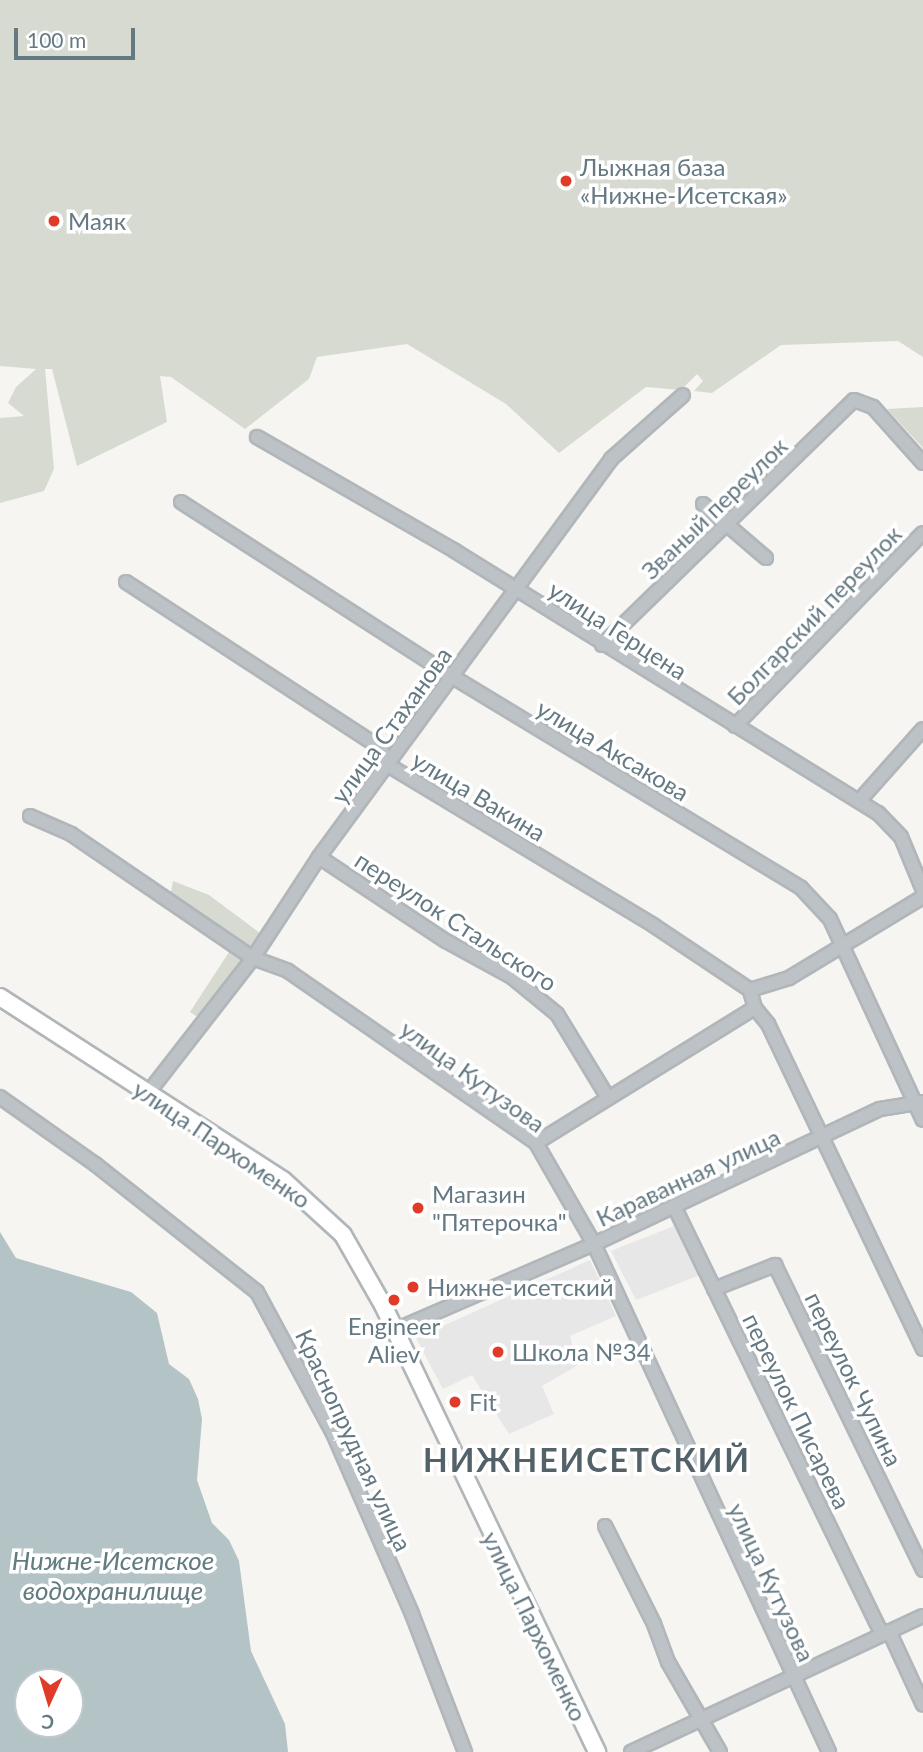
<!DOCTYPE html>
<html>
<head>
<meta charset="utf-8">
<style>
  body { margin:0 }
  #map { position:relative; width:923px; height:1752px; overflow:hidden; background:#f6f5f2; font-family:Lato,sans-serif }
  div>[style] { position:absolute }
  .built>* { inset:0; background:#e6e7e6 }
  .green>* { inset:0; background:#d6dad1 }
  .water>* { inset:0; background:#b4c3c5 }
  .roads { filter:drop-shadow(2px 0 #b0b6b9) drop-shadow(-2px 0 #b0b6b9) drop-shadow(0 2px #b0b6b9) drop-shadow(0 -2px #b0b6b9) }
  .minor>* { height:12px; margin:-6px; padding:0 6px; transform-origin:6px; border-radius:6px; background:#bcc2c5 }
  .major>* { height:16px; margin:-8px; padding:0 8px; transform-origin:8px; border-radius:8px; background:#fff }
  .dots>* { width:19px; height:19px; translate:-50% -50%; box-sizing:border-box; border:4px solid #fff; border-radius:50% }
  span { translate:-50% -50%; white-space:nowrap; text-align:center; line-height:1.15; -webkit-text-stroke:7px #fff; paint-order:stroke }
  .poi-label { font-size:24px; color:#657983 }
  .left { translate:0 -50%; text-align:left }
  .street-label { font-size:24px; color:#657983 }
  .water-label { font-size:26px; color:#617b7f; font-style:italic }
  .district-label { font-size:32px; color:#536168; font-weight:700; letter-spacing:2px }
  .north { position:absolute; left:14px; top:1668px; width:70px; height:70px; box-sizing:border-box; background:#fff; border:2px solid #c1c9cd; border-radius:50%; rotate:184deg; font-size:19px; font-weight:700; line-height:28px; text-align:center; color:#657983 }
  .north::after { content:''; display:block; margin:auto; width:24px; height:32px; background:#e03b28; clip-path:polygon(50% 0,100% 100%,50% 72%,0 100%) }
  .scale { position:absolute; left:14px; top:28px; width:121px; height:32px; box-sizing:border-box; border:4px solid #657983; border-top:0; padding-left:9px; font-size:21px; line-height:24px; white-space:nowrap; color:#657983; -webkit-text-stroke:5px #fff; paint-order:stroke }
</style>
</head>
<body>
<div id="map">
  <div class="built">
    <div style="clip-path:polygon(674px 1226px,700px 1275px,636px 1300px,611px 1251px)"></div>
    <div style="clip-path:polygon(590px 1260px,616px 1316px,570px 1336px,578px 1365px,542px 1386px,554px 1414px,509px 1434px,472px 1375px,443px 1389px,416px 1338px)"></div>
  </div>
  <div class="green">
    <div style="clip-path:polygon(0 0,923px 0,923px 357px,898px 341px,781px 345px,712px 393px,694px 391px,703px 381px,697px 374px,681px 390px,646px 387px,559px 453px,506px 404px,407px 344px,317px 357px,309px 379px,245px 429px,171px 377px,160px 376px,167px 422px,77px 466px,52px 369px,45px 369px,54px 469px,44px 491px,0 503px,0 418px,24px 416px,8px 403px,16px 387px,36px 369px,0 366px)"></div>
    <div style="clip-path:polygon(923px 407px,923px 448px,887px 409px)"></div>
    <div style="clip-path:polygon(173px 881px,209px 895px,260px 933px,199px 1018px,190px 1012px,231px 949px,170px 897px)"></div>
  </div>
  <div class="water">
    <div style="clip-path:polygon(evenodd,0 1232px,16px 1258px,131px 1292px,157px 1313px,169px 1364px,189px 1379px,198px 1399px,202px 1419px,197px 1480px,212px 1523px,229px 1540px,239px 1561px,251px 1651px,285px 1724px,288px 1752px,0 1752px,0 1232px,28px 1682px,70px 1682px,70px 1724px,28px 1724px,28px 1682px)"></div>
  </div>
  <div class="roads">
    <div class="minor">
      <div style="left:257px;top:437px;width:228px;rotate:29.9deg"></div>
      <div style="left:455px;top:551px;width:498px;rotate:31.8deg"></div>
      <div style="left:878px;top:813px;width:33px;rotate:46deg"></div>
      <div style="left:901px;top:837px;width:57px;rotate:67.5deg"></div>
      <div style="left:181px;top:502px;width:323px;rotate:32.8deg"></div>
      <div style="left:453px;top:677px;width:407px;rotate:31.2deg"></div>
      <div style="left:801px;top:888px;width:42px;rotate:46.9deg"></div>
      <div style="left:830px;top:919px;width:221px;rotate:65.2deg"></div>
      <div style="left:703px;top:504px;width:83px;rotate:40.6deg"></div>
      <div style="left:126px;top:582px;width:304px;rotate:33.1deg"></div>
      <div style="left:381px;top:748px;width:18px;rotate:68deg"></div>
      <div style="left:388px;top:765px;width:310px;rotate:31.1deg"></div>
      <div style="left:653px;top:925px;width:117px;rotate:33.8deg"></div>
      <div style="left:602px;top:645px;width:351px;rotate:-44.2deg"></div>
      <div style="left:854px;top:400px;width:20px;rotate:20deg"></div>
      <div style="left:873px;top:407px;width:75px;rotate:48.2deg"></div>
      <div style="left:735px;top:726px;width:269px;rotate:-45.8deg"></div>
      <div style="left:859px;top:801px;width:96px;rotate:-48.4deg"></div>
      <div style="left:30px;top:816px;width:45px;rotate:23.7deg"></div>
      <div style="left:71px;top:834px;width:220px;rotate:34.3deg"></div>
      <div style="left:253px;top:958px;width:37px;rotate:20deg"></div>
      <div style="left:288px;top:971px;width:302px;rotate:34.7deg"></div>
      <div style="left:536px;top:1143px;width:116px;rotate:60.1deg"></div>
      <div style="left:594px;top:1244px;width:560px;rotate:65.17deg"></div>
      <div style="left:319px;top:857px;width:152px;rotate:33.5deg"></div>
      <div style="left:446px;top:941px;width:75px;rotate:28.6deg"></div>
      <div style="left:512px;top:977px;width:58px;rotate:39.4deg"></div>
      <div style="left:557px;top:1014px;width:98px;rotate:58.7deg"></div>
      <div style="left:755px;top:1008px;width:21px;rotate:51deg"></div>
      <div style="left:768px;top:1024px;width:360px;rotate:64.5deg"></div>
      <div style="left:148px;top:1093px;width:171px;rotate:-52.1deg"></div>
      <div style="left:253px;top:958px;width:121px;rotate:-56.8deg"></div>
      <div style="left:319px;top:857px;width:494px;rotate:-53.7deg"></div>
      <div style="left:611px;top:459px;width:96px;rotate:-41.6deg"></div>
      <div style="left:0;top:1097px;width:116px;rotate:35.2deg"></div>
      <div style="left:95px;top:1164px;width:206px;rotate:38.3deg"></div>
      <div style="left:257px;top:1292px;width:160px;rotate:61.7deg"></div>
      <div style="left:333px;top:1433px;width:197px;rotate:66.4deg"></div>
      <div style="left:412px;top:1614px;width:148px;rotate:69deg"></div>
      <div style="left:536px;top:1143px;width:257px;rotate:-31.7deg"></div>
      <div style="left:755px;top:1008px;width:19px;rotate:-106deg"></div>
      <div style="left:750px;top:990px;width:41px;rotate:-17.1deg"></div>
      <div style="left:789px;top:978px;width:157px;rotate:-31.2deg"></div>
      <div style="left:674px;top:1206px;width:477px;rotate:64.1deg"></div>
      <div style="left:714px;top:1289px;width:66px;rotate:-21.5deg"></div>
      <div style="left:775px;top:1265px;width:339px;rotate:64.1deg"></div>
      <div style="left:395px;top:1330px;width:217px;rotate:-23.4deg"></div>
      <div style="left:594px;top:1244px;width:316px;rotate:-25.3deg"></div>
      <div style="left:880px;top:1109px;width:44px;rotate:-9.2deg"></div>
      <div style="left:605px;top:1526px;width:110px;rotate:63.4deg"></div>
      <div style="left:654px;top:1624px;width:40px;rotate:69.8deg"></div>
      <div style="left:668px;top:1662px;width:104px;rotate:60deg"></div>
      <div style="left:889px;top:1631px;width:81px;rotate:65.3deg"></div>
      <div style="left:631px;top:1752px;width:322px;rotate:-25deg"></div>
    </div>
    <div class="major">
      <div style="left:0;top:997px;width:337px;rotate:32.9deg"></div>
      <div style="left:283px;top:1180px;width:81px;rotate:42.5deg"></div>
      <div style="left:343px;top:1235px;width:81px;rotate:60.3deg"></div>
      <div style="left:383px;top:1305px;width:496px;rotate:64.4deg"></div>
    </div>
  </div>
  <div class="dots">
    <div style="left:566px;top:181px;background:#e03b28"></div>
    <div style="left:54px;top:221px;background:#e03b28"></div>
    <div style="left:418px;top:1208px;background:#e03b28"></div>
    <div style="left:413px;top:1287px;background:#e03b28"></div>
    <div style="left:394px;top:1300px;background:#e03b28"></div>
    <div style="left:498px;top:1352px;background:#e03b28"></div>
    <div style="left:455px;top:1402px;background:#e03b28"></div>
  </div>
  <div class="poi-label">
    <span class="left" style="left:580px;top:181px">Лыжная база<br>«Нижне-Исетская»</span>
    <span class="left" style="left:68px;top:221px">Маяк</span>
    <span class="left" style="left:432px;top:1208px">Магазин<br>"Пятерочка"</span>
    <span class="left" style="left:427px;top:1287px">Нижне-исетский</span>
    <span style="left:394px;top:1340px">Engineer<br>Aliev</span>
    <span class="left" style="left:512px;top:1352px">Школа №34</span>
    <span class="left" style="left:469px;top:1402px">Fit</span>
  </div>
  <div class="street-label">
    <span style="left:714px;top:508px;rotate:-44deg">Званый переулок</span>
    <span style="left:814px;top:615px;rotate:-46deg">Болгарский переулок</span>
    <span style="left:618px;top:630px;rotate:33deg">улица Герцена</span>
    <span style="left:391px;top:725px;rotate:-54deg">улица Стаханова</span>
    <span style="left:613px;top:750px;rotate:31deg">улица Аксакова</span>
    <span style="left:479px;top:796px;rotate:31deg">улица Вакина</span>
    <span style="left:456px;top:921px;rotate:33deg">переулок Стальского</span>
    <span style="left:473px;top:1076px;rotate:36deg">улица Кутузова</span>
    <span style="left:222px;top:1144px;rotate:34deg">улица Пархоменко</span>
    <span style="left:688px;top:1177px;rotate:-25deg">Караванная улица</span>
    <span style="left:854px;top:1379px;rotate:64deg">переулок Чупина</span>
    <span style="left:797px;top:1411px;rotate:64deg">переулок Писарева</span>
    <span style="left:354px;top:1440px;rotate:65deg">Краснопрудная улица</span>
    <span style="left:772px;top:1582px;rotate:65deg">улица Кутузова</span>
    <span style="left:535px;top:1626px;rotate:64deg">улица Пархоменко</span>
  </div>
  <div class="water-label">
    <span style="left:113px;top:1576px">Нижне-Исетское<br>водохранилище</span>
  </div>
  <div class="district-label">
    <span style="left:587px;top:1460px">НИЖНЕИСЕТСКИЙ</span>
  </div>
  <div class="north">С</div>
  <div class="scale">100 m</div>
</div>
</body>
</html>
